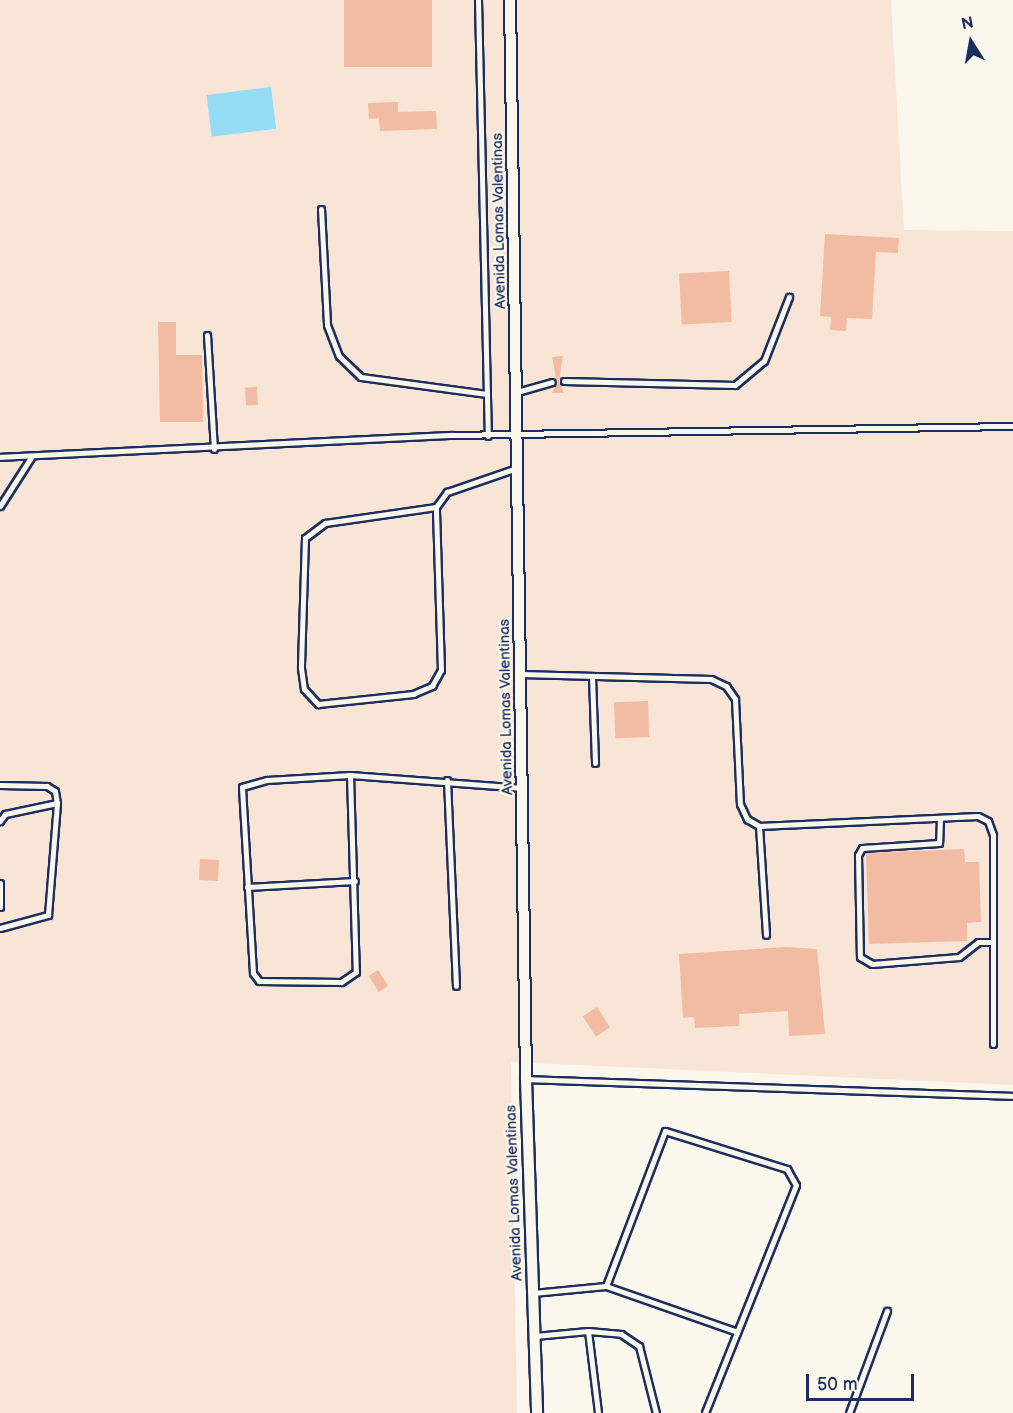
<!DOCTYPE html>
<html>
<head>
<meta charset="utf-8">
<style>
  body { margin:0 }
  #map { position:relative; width:1013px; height:1413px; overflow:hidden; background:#fbf7ec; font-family:"Balsamiq Sans",sans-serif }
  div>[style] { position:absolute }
  .built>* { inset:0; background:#f8e5d6 }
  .water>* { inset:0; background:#94ddf5; transform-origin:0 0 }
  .building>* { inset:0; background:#f1bca3; transform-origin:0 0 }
  .roads { filter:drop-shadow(2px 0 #1b2f5e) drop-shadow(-2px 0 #1b2f5e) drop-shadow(0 2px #1b2f5e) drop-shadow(0 -2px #1b2f5e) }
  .service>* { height:5px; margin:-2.5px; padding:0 2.5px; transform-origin:2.5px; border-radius:2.5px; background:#fbf7ec }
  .minor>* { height:10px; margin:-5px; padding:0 5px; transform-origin:5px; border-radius:5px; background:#fbf7ec }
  span { translate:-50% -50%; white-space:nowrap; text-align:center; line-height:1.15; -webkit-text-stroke:4.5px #fbf7ec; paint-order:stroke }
  .street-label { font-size:15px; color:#1b2f5e }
  .north { position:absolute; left:941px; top:12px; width:60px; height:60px; -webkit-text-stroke:4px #fbf7ec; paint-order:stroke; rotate:349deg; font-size:16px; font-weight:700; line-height:24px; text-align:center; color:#1b2f5e }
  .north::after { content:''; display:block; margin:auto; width:21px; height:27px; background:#1b2f5e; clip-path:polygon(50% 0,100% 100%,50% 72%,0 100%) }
  .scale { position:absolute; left:806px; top:1374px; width:108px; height:27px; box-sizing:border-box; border:3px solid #1b2f5e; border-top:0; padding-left:8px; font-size:18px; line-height:21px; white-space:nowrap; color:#1b2f5e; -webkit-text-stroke:4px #fbf7ec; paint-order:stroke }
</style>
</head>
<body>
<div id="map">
  <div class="built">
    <div style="clip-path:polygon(0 0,891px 0,904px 230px,1013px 231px,1013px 1085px,511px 1062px,517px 1413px,0 1413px)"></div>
  </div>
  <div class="water">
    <div style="left:271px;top:87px;width:42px;height:65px;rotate:83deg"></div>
  </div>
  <div class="building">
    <div style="left:344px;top:0;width:88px;height:67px"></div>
    <div style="clip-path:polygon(398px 102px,398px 112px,436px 111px,437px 129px,380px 131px,379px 118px,369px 119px,368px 103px)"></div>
    <div style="clip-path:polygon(825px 234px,899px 238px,898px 253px,876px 252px,872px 319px,847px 318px,846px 331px,830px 330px,831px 317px,820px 316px)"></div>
    <div style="left:729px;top:271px;width:51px;height:50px;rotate:87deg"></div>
    <div style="clip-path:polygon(158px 322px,176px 322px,176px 355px,202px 355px,203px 422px,160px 422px)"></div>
    <div style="clip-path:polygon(563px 356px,559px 381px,564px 393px,552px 393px,557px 383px,552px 357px)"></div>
    <div style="left:257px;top:387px;width:18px;height:12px;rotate:87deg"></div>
    <div style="left:648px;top:701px;width:36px;height:34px;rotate:88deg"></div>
    <div style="clip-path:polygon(964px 849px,965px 862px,979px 862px,981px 922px,967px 923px,967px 941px,869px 944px,866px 853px)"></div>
    <div style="left:200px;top:859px;width:19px;height:21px;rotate:3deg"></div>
    <div style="clip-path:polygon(786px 947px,817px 949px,825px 1034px,789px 1036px,788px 1011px,739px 1014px,739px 1026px,695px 1028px,694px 1017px,683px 1018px,679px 954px)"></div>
    <div style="left:378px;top:970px;width:19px;height:11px;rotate:58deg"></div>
    <div style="left:597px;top:1007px;width:24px;height:17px;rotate:57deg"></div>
  </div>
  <div class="roads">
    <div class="service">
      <div style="left:478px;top:0;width:436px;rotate:88.7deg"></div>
      <div style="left:321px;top:209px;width:116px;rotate:87deg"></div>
      <div style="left:327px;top:325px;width:33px;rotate:69deg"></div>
      <div style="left:339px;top:356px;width:30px;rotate:44deg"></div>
      <div style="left:361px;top:377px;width:127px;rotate:7.7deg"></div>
      <div style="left:207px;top:335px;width:114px;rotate:86.5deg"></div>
      <div style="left:564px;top:381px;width:171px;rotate:1.3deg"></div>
      <div style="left:735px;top:385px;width:38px;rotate:-40deg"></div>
      <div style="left:764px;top:361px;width:69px;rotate:-68.7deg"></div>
      <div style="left:517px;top:392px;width:36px;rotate:-16deg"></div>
      <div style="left:0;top:457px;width:452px;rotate:-2.8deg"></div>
      <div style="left:451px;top:435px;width:562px;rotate:-0.92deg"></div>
      <div style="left:0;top:506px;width:59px;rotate:-57.4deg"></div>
      <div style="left:436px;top:507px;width:112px;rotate:171.8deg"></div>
      <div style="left:325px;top:523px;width:25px;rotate:143deg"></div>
      <div style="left:305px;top:538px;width:130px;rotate:91.8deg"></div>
      <div style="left:301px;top:668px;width:21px;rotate:82deg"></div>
      <div style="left:304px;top:689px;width:21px;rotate:47deg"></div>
      <div style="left:318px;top:704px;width:96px;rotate:-6deg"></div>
      <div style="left:413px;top:694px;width:21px;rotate:-23deg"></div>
      <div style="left:432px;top:686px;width:18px;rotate:-61deg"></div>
      <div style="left:441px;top:670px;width:163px;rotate:-91.8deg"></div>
      <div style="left:436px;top:507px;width:19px;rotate:-54deg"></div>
      <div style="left:447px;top:492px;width:74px;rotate:-18.9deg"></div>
      <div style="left:520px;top:674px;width:191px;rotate:1.5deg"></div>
      <div style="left:711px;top:679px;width:17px;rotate:25deg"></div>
      <div style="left:726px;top:686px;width:16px;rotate:55deg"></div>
      <div style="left:735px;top:699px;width:105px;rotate:87.3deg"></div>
      <div style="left:740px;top:804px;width:17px;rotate:65deg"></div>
      <div style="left:747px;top:819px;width:14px;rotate:30deg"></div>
      <div style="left:759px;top:826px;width:219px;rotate:-2.6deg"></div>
      <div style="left:978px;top:816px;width:11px;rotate:27deg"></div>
      <div style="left:988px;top:821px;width:15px;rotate:70deg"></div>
      <div style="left:993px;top:835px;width:209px;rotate:90deg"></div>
      <div style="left:592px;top:676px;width:87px;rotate:88deg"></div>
      <div style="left:350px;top:775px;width:197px;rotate:88.3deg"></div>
      <div style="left:356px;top:972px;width:18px;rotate:146deg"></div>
      <div style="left:341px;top:982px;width:82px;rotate:-179.3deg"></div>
      <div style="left:259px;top:981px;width:10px;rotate:-127deg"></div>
      <div style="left:253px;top:973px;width:186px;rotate:-93.4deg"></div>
      <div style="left:242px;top:787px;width:26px;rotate:-16deg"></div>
      <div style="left:267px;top:780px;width:83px;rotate:-3.4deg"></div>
      <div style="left:350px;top:775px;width:171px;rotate:4.3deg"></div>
      <div style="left:447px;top:780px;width:206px;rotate:87.5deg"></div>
      <div style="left:0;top:785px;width:47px;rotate:1.2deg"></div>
      <div style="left:47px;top:786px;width:9px;rotate:32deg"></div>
      <div style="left:55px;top:791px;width:12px;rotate:81deg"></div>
      <div style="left:57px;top:803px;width:53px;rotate:168.1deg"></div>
      <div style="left:5px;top:814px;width:9px;rotate:126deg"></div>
      <div style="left:940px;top:818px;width:25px;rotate:92deg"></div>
      <div style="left:939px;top:843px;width:77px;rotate:176.3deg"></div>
      <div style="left:862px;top:848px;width:8px;rotate:120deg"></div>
      <div style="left:858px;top:855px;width:102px;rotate:88.9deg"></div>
      <div style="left:860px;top:957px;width:14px;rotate:30deg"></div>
      <div style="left:872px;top:964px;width:87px;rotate:-4.6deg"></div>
      <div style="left:959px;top:957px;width:24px;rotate:-38deg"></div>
      <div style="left:978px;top:942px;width:15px"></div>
      <div style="left:759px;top:826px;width:109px;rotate:86.3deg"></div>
      <div style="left:0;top:883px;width:24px;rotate:90deg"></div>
      <div style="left:247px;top:887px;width:108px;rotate:-3.2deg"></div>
      <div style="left:0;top:928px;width:50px;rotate:-15.2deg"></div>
      <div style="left:48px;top:915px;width:112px;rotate:-85.4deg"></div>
      <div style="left:526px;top:1079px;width:487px;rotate:2deg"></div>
      <div style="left:606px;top:1286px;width:139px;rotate:19.3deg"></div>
      <div style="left:533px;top:1293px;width:73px;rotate:-5.5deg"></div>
      <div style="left:606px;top:1286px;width:166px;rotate:-69.2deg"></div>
      <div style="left:665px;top:1131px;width:128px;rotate:17.3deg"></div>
      <div style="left:787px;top:1169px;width:18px;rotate:61deg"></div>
      <div style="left:796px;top:1185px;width:245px;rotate:111.8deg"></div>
      <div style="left:588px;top:1331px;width:33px;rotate:5deg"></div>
      <div style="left:621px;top:1334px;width:22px;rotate:34deg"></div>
      <div style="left:639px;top:1346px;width:69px;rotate:75.8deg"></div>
      <div style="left:535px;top:1336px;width:53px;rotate:-5.4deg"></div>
      <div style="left:588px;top:1331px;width:83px;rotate:83deg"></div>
      <div style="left:849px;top:1413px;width:109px;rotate:-69.6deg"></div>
    </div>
    <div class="minor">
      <div style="left:510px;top:0;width:1079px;rotate:89.15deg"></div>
      <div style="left:526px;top:1079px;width:334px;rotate:88.1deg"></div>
    </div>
  </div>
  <div class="street-label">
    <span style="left:499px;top:221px;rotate:-91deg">Avenida Lomas Valentinas</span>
    <span style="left:506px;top:707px;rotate:-91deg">Avenida Lomas Valentinas</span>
    <span style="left:514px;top:1193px;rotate:-92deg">Avenida Lomas Valentinas</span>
  </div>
  <div class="north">N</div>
  <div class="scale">50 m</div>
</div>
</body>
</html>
